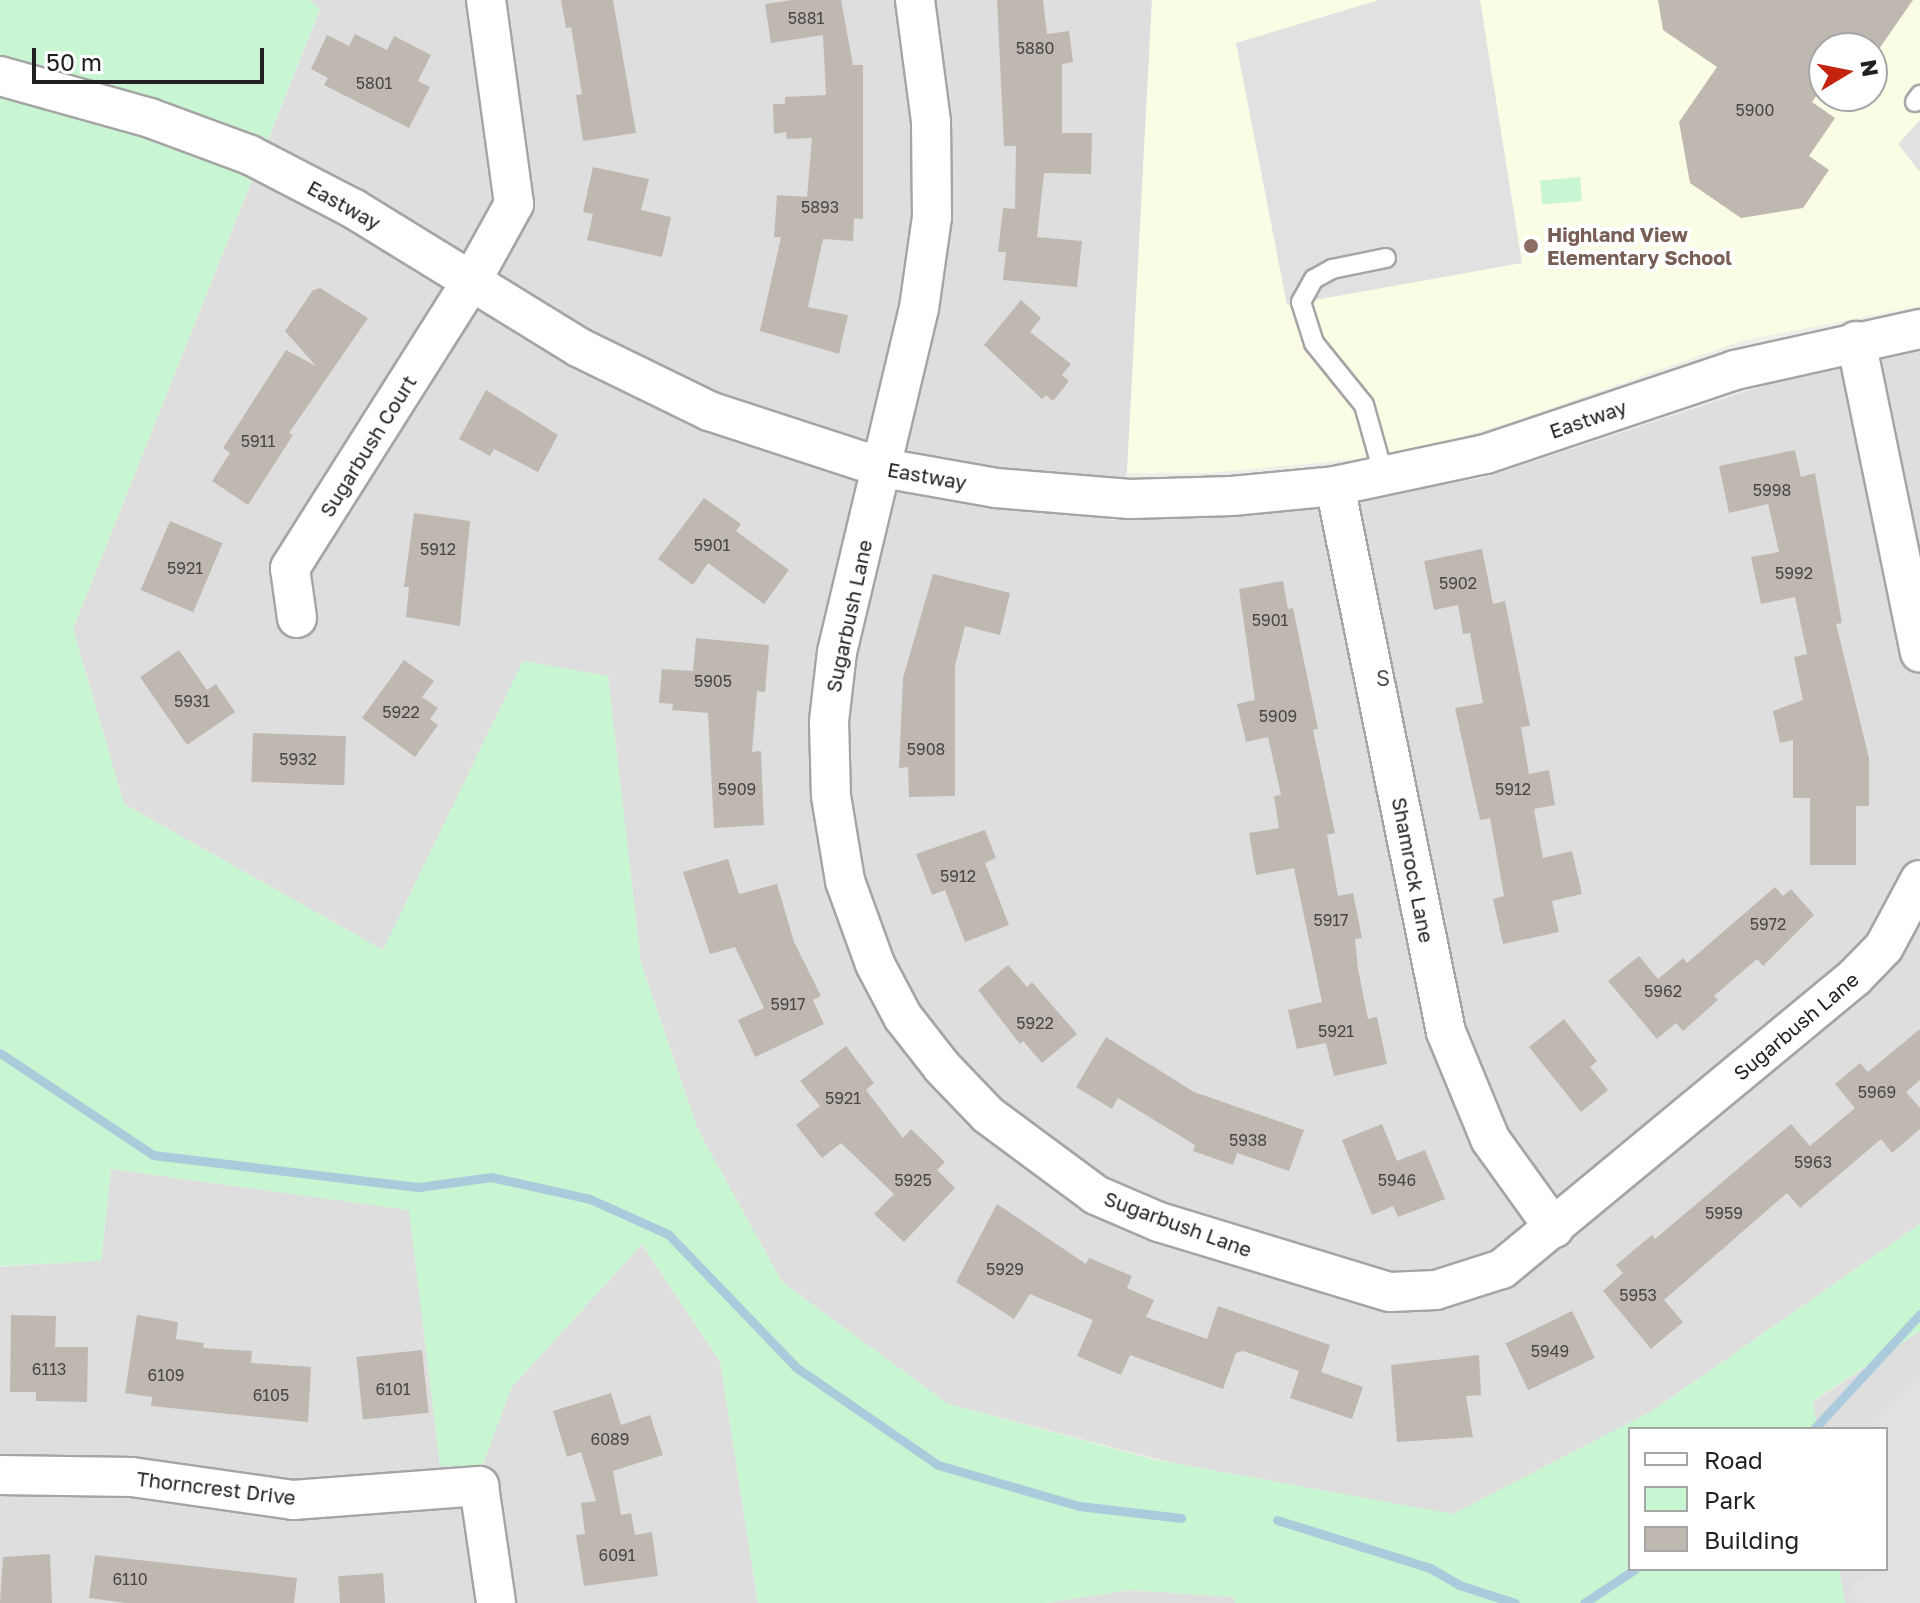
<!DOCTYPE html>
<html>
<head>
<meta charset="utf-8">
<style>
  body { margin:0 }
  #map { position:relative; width:1920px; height:1603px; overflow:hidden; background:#f0eee8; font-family:"Golos Text",sans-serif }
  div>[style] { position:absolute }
  .residential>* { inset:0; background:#dfdede }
  .education>* { inset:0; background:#fafde4 }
  .park>* { inset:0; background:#c9f6d2; transform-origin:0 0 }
  .parking>* { inset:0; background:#e1e1e1 }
  .stream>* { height:9px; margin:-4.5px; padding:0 4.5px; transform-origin:4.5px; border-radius:4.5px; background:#abcadb }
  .building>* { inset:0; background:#beb8b1; transform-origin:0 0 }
  .roads { filter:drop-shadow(2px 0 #a5a5a5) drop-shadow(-2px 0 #a5a5a5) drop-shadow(0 2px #a5a5a5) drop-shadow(0 -2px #a5a5a5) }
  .lane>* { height:18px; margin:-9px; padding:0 9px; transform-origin:9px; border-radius:9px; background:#fff }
  .street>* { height:38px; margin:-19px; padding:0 19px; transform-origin:19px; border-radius:19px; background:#fff }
  .dots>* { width:22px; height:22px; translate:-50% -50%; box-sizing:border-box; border:4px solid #fff; border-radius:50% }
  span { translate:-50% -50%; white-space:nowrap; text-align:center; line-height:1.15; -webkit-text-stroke:8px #fff; paint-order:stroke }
  .number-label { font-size:16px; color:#484745 }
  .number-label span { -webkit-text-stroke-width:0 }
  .street-label { font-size:20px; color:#212121 }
  .education-label { font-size:20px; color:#785e54; font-weight:700 }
  .left { translate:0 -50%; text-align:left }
  .neighbourhood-label { font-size:22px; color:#545454; letter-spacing:2px }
  .legend { position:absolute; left:1628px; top:1427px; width:260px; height:144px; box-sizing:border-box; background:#fff; border:2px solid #a6a6a6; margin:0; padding:10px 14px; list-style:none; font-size:24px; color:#212121 }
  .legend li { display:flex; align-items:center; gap:16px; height:40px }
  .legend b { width:40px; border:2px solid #a6a6a6 }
  .north { position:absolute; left:1808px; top:32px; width:80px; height:80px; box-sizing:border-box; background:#fff; border:2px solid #a6a6a6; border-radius:50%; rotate:80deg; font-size:22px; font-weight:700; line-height:32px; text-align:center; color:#212121 }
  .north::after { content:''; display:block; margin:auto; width:28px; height:36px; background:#c4230d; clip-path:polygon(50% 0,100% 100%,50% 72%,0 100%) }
  .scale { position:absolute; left:32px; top:48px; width:232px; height:36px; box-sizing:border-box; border:4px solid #212121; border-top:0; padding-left:10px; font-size:24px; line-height:28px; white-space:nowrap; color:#212121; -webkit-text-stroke:6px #fff; paint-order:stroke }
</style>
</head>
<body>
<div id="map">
  <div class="residential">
    <div style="clip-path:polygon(309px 0,1152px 0,1127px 473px,1107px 520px,1255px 515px,1483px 478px,1789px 377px,1920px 348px,1920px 1224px,1652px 1411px,1453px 1515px,1169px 1462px,948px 1404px,782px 1282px,698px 1130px,641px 963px,607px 676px,523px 662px,383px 950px,124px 804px,73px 629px,320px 10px)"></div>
    <div style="clip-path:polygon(111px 1169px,410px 1210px,440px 1466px,482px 1467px,511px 1388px,642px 1244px,720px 1361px,758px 1603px,0 1603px,0 1267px,101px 1260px)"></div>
    <div style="clip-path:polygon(1920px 1331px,1920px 1603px,1845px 1603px,1839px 1569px,1886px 1569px,1886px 1429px,1817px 1429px,1813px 1402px)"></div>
    <div style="clip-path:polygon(1129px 1590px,1235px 1597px,1235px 1603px,1045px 1603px)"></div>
  </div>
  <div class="education">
    <div style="clip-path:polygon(evenodd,1152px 0,1920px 0,1920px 306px,1741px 341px,1512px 422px,1398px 455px,1210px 473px,1127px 473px,1152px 0,1824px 48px,1872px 48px,1872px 96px,1824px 96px,1824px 48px)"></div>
  </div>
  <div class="park">
    <div style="clip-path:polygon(0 0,309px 0,320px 9px,73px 629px,124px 804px,383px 950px,523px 661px,608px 676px,641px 963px,698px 1130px,782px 1282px,948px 1404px,1156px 1460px,1453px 1514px,1652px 1411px,1920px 1224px,1920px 1331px,1813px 1401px,1817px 1429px,1630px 1429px,1630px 1569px,1839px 1569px,1845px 1603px,1235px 1603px,1234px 1597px,1129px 1590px,1045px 1603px,758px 1603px,720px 1361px,642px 1244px,511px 1388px,482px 1467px,440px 1466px,409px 1210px,111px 1169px,101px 1261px,0 1266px)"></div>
    <div style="left:1580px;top:177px;width:24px;height:40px;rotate:85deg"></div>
  </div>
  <div class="parking">
    <div style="clip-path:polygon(1379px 0,1480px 0,1522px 263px,1287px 305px,1236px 43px)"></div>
    <div style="clip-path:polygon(1920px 120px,1920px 172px,1898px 144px)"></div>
    <div style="clip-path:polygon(1920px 1376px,1920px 1603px,1857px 1603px,1853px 1580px,1866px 1578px,1865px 1569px,1886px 1569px,1886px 1429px,1871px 1429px)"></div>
  </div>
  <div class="stream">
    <div style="left:0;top:1053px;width:184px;rotate:33.7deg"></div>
    <div style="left:153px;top:1155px;width:268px;rotate:6.9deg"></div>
    <div style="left:419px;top:1187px;width:73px;rotate:-7.9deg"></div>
    <div style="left:491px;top:1177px;width:101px;rotate:12.5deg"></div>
    <div style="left:590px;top:1199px;width:85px;rotate:24.2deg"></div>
    <div style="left:668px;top:1234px;width:186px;rotate:46.1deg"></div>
    <div style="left:797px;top:1368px;width:171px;rotate:34.5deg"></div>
    <div style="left:938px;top:1465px;width:147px;rotate:16.2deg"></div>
    <div style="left:1079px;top:1506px;width:103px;rotate:6.7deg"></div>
    <div style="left:1814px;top:1429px;width:156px;rotate:-47.3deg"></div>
    <div style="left:1277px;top:1520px;width:160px;rotate:17.4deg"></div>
    <div style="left:1430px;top:1568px;width:34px;rotate:30deg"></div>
    <div style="left:1459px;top:1585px;width:59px;rotate:17.8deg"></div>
    <div style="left:1584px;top:1603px;width:61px;rotate:-33.7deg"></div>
  </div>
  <div class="building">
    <div style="clip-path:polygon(561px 0,613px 0,636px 133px,583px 141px,576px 95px,582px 94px,571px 27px,566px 28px)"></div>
    <div style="clip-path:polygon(792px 0,841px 0,853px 65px,863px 65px,863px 219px,854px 218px,853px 241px,823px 239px,808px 307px,848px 315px,839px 354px,760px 331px,781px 237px,774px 237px,777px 195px,807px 197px,812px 138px,787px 139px,786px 132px,774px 134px,773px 104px,785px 104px,785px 97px,826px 95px,823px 35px,771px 43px,765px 4px)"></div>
    <div style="clip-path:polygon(997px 0,1043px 0,1047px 34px,1069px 31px,1073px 62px,1062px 64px,1062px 133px,1092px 133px,1091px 174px,1044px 173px,1037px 237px,1082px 241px,1077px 287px,1003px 280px,1006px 252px,998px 252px,1003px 208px,1015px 209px,1016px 146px,1004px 146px)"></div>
    <div style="clip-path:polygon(1658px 0,1913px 0,1879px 49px,1858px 35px,1849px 48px,1824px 48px,1824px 85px,1812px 102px,1835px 118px,1809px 156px,1829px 170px,1803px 208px,1741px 218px,1690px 183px,1679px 122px,1717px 67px,1663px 30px)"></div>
    <div style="clip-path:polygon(355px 34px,387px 50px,394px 36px,431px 55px,418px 81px,430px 87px,409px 128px,324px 85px,328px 78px,311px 69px,327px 35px,349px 46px)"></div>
    <div style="clip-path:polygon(593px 167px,649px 179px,641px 210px,671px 217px,662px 257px,587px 240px,593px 214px,583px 212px)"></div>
    <div style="clip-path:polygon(320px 288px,368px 318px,289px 433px,293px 435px,248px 505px,212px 481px,230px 453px,223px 448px,286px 350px,316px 366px,285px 331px,313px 290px)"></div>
    <div style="clip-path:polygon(1021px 300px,1041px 318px,1030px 332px,1071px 364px,1062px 375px,1069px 381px,1053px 401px,1046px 395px,1042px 399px,984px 345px)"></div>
    <div style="clip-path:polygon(486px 390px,558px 435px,538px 472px,494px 449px,490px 456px,459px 439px)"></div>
    <div style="clip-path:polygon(1795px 450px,1801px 477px,1815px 473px,1842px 623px,1836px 624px,1869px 758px,1869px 806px,1856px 806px,1856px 865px,1810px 865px,1810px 798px,1793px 798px,1793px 740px,1780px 743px,1773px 711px,1803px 700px,1794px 657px,1807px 654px,1795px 597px,1761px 604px,1751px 557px,1779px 552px,1768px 504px,1729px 513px,1719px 466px)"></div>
    <div style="clip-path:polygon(704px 498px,741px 524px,736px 531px,789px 570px,764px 604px,708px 563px,693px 585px,658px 559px)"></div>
    <div style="clip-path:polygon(414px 513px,470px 521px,460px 626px,406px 617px,409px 587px,404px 587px)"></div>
    <div style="left:170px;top:521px;width:57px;height:75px;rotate:23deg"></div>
    <div style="clip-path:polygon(1482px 549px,1493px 604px,1505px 601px,1530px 726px,1521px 727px,1529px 774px,1549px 770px,1555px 805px,1534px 809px,1543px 858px,1572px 851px,1582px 894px,1552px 901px,1559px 932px,1503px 944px,1493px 899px,1504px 896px,1490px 818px,1480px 820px,1455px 708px,1483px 703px,1470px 633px,1463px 634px,1458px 605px,1434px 610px,1424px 561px)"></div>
    <div style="clip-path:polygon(933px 574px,1010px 593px,1000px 635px,965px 626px,955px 666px,955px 796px,909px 797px,908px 767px,899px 768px,903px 678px)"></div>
    <div style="clip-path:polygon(1283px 581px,1288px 609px,1293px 608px,1318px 729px,1313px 730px,1335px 833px,1327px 835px,1338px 896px,1353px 893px,1362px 938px,1355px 939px,1358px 969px,1368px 1019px,1377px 1017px,1387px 1064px,1334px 1076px,1326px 1043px,1297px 1049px,1288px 1010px,1322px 1002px,1294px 868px,1256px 875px,1249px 833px,1279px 828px,1274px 796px,1281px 795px,1268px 737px,1246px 742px,1237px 704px,1255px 700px,1239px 589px)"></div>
    <div style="clip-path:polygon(696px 638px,769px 645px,765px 692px,757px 691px,752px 752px,761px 751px,764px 825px,714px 828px,708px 713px,672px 710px,673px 704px,659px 703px,662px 669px,693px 671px)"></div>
    <div style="clip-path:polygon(179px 650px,207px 690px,216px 684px,235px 712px,187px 745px,140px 677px)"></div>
    <div style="clip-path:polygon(404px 660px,434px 681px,422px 697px,438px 708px,430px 719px,438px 725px,415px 757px,362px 718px)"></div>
    <div style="left:253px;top:733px;width:93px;height:49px;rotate:2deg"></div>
    <div style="clip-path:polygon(985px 830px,996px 858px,985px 863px,1009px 925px,965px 942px,945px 890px,932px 895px,916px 854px)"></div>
    <div style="clip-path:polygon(728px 859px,739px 894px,777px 884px,794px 942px,821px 996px,813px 1000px,824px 1024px,755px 1057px,738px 1020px,764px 1008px,735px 947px,710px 954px,683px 872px)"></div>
    <div style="clip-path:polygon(1775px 887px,1783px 896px,1791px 889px,1814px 915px,1763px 966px,1757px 959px,1714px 996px,1718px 1000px,1683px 1031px,1676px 1023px,1657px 1039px,1608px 981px,1639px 956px,1658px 979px,1683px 958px,1687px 963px)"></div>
    <div style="clip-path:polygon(1008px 965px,1027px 987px,1032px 982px,1077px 1034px,1042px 1063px,1023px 1041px,1020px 1044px,978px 990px)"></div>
    <div style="clip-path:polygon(1564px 1019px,1597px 1061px,1590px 1067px,1608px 1090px,1581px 1112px,1529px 1047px)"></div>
    <div style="clip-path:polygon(1920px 1029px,1920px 1080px,1906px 1092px,1920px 1108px,1920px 1129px,1892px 1153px,1881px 1139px,1800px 1208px,1787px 1193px,1664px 1300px,1683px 1322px,1651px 1349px,1603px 1291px,1623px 1273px,1616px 1265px,1652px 1235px,1655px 1239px,1791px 1124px,1810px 1146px,1855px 1108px,1835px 1084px,1860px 1063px,1868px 1072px)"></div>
    <div style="clip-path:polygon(1106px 1037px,1194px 1092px,1304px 1130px,1289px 1171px,1237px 1153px,1233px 1165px,1193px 1151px,1195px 1145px,1118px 1098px,1112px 1109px,1076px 1087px)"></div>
    <div style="clip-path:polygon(846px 1046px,874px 1083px,866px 1090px,903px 1138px,911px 1129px,945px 1162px,937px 1170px,955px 1188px,904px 1242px,874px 1214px,894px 1194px,841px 1143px,822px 1158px,796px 1125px,820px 1106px,800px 1081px)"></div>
    <div style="clip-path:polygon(1382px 1124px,1397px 1161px,1425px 1150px,1445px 1199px,1398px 1217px,1393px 1206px,1372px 1215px,1342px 1140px)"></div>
    <div style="clip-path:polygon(997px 1204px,1086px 1264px,1089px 1258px,1132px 1276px,1127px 1288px,1154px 1300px,1146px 1317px,1207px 1339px,1218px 1306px,1330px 1345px,1321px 1372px,1363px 1387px,1352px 1419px,1290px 1398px,1299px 1371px,1243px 1351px,1236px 1353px,1223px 1389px,1130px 1355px,1121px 1375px,1077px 1356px,1093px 1320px,1030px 1294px,1014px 1319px,956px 1282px)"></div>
    <div style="left:1572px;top:1311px;width:52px;height:74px;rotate:64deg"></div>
    <div style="clip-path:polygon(11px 1315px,56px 1316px,55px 1347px,88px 1347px,87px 1402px,36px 1401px,36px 1392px,10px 1392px)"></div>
    <div style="clip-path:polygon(137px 1315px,178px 1322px,176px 1339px,204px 1343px,203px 1348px,252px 1351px,251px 1363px,311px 1367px,308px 1422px,151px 1406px,152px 1397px,125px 1393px)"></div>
    <div style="left:422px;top:1350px;width:63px;height:66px;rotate:84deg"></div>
    <div style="clip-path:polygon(1479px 1355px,1481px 1395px,1466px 1396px,1473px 1437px,1397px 1442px,1391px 1365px)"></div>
    <div style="clip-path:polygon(611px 1393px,621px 1425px,650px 1415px,663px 1455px,613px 1471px,621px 1515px,631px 1513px,635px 1535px,652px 1532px,658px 1576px,584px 1586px,576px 1535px,585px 1534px,581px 1503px,596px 1501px,581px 1452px,567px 1457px,553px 1411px)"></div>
    <div style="clip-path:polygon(50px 1554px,52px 1603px,0 1603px,3px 1557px)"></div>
    <div style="clip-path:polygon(95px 1555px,297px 1578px,294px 1603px,126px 1603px,89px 1598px)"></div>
    <div style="left:383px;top:1573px;width:30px;height:45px;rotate:86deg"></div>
  </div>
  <div class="roads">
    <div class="lane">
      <div style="left:1915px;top:102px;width:9px;rotate:-54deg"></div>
      <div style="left:1384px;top:476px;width:74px;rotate:-105.7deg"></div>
      <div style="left:1364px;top:405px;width:80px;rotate:-128.9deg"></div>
      <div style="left:1314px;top:343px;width:43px;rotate:-107.6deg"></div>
      <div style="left:1301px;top:302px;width:26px;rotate:-61deg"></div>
      <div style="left:1314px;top:279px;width:21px;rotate:-29deg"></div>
      <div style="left:1332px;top:269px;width:55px;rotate:-11.5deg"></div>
    </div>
    <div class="street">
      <div style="left:915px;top:0;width:123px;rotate:82.5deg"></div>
      <div style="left:931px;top:122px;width:95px;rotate:89.4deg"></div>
      <div style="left:932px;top:217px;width:92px;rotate:98.1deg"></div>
      <div style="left:919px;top:308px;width:354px;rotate:103.4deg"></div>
      <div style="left:837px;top:652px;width:69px;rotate:96.6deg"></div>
      <div style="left:829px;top:721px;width:75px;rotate:88.5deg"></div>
      <div style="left:831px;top:796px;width:86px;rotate:80.6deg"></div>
      <div style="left:845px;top:881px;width:88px;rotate:70.1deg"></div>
      <div style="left:875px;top:964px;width:60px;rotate:62.2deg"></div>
      <div style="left:903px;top:1017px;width:63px;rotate:52deg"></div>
      <div style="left:942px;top:1067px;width:66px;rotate:46.2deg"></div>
      <div style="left:988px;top:1115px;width:134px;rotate:36.5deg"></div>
      <div style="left:1096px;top:1195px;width:69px;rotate:23.2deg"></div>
      <div style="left:1159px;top:1222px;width:241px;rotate:16.9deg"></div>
      <div style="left:1390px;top:1292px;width:46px;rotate:-2.5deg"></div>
      <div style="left:1436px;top:1290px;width:69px;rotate:-17.7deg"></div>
      <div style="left:1502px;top:1269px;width:457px;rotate:-39.6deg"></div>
      <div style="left:1854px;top:978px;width:43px;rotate:-45.9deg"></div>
      <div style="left:1884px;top:947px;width:76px;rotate:-61.8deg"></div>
      <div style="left:0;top:76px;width:156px;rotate:15.6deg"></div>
      <div style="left:150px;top:118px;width:107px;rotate:20.3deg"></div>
      <div style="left:250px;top:155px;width:117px;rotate:27.4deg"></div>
      <div style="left:354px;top:209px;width:263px;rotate:31.6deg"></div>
      <div style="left:578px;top:347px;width:146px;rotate:26deg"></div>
      <div style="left:709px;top:411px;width:183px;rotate:18.1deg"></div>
      <div style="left:883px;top:468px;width:115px;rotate:10deg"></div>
      <div style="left:996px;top:488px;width:134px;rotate:4.7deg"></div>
      <div style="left:1130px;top:499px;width:102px;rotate:-1.7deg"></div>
      <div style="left:1232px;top:496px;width:103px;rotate:-5.5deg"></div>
      <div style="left:1335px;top:486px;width:154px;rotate:-12deg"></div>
      <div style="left:1486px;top:454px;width:263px;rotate:-18.6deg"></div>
      <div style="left:1735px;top:370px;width:189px;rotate:-12.5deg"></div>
      <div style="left:1856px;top:341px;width:318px;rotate:78.4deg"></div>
      <div style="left:1335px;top:486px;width:557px;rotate:78.51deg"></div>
      <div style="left:1446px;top:1032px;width:116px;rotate:67.6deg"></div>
      <div style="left:1490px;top:1139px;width:110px;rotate:54.3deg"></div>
      <div style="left:297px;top:618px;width:50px;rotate:-98deg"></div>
      <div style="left:290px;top:568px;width:341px;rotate:-57.7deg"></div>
      <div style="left:472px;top:280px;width:87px;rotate:-61.1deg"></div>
      <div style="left:514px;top:204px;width:206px;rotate:-97.8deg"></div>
      <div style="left:0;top:1475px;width:132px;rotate:0.9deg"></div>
      <div style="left:132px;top:1477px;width:163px;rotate:8.1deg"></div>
      <div style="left:293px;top:1500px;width:187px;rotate:-4.3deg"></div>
      <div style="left:479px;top:1486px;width:118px;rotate:81.7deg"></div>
    </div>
  </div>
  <div class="dots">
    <div style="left:1531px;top:246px;background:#8d6e63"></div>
  </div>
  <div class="number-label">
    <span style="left:806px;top:18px">5881</span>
    <span style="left:1035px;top:48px">5880</span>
    <span style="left:374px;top:83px">5801</span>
    <span style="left:1755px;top:110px">5900</span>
    <span style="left:820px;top:207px">5893</span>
    <span style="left:258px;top:441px">5911</span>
    <span style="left:1772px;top:490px">5998</span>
    <span style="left:712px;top:545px">5901</span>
    <span style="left:438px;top:549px">5912</span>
    <span style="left:185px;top:568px">5921</span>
    <span style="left:1794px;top:573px">5992</span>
    <span style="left:1458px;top:583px">5902</span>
    <span style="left:1270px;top:620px">5901</span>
    <span style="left:713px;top:681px">5905</span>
    <span style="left:192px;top:701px">5931</span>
    <span style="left:401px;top:712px">5922</span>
    <span style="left:1278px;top:716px">5909</span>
    <span style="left:926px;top:749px">5908</span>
    <span style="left:298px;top:759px">5932</span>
    <span style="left:737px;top:789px">5909</span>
    <span style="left:1513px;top:789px">5912</span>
    <span style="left:958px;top:876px">5912</span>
    <span style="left:1331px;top:920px">5917</span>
    <span style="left:1768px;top:924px">5972</span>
    <span style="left:1663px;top:991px">5962</span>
    <span style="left:788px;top:1004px">5917</span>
    <span style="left:1035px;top:1023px">5922</span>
    <span style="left:1336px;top:1031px">5921</span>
    <span style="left:1877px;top:1092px">5969</span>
    <span style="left:843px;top:1098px">5921</span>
    <span style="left:1248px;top:1140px">5938</span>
    <span style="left:1813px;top:1162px">5963</span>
    <span style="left:913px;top:1180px">5925</span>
    <span style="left:1397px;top:1180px">5946</span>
    <span style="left:1724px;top:1213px">5959</span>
    <span style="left:1005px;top:1269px">5929</span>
    <span style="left:1638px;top:1295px">5953</span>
    <span style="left:1550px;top:1351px">5949</span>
    <span style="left:49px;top:1369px">6113</span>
    <span style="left:166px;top:1375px">6109</span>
    <span style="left:393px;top:1389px">6101</span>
    <span style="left:271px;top:1395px">6105</span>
    <span style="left:610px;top:1439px">6089</span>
    <span style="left:617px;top:1555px">6091</span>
    <span style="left:130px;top:1579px">6110</span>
  </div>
  <div class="street-label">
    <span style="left:344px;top:205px;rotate:29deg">Eastway</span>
    <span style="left:1588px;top:419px;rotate:-19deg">Eastway</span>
    <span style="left:368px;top:446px;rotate:-58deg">Sugarbush Court</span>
    <span style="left:927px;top:476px;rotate:10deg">Eastway</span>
    <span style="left:849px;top:616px;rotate:-78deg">Sugarbush Lane</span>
    <span style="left:1413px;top:870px;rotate:79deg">Shamrock Lane</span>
    <span style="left:1796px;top:1026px;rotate:-40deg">Sugarbush Lane</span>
    <span style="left:1178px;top:1224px;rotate:20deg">Sugarbush Lane</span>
    <span style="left:216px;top:1488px;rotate:7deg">Thorncrest Drive</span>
  </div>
  <div class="education-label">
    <span class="left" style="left:1547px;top:246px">Highland View<br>Elementary School</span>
  </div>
  <div class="neighbourhood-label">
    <span style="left:1384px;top:678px">S</span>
  </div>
  <ul class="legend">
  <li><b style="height:10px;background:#fff"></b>Road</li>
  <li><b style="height:22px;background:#c9f6d2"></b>Park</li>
  <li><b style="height:22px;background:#beb8b1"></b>Building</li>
  </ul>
  <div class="north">N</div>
  <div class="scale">50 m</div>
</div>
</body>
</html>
